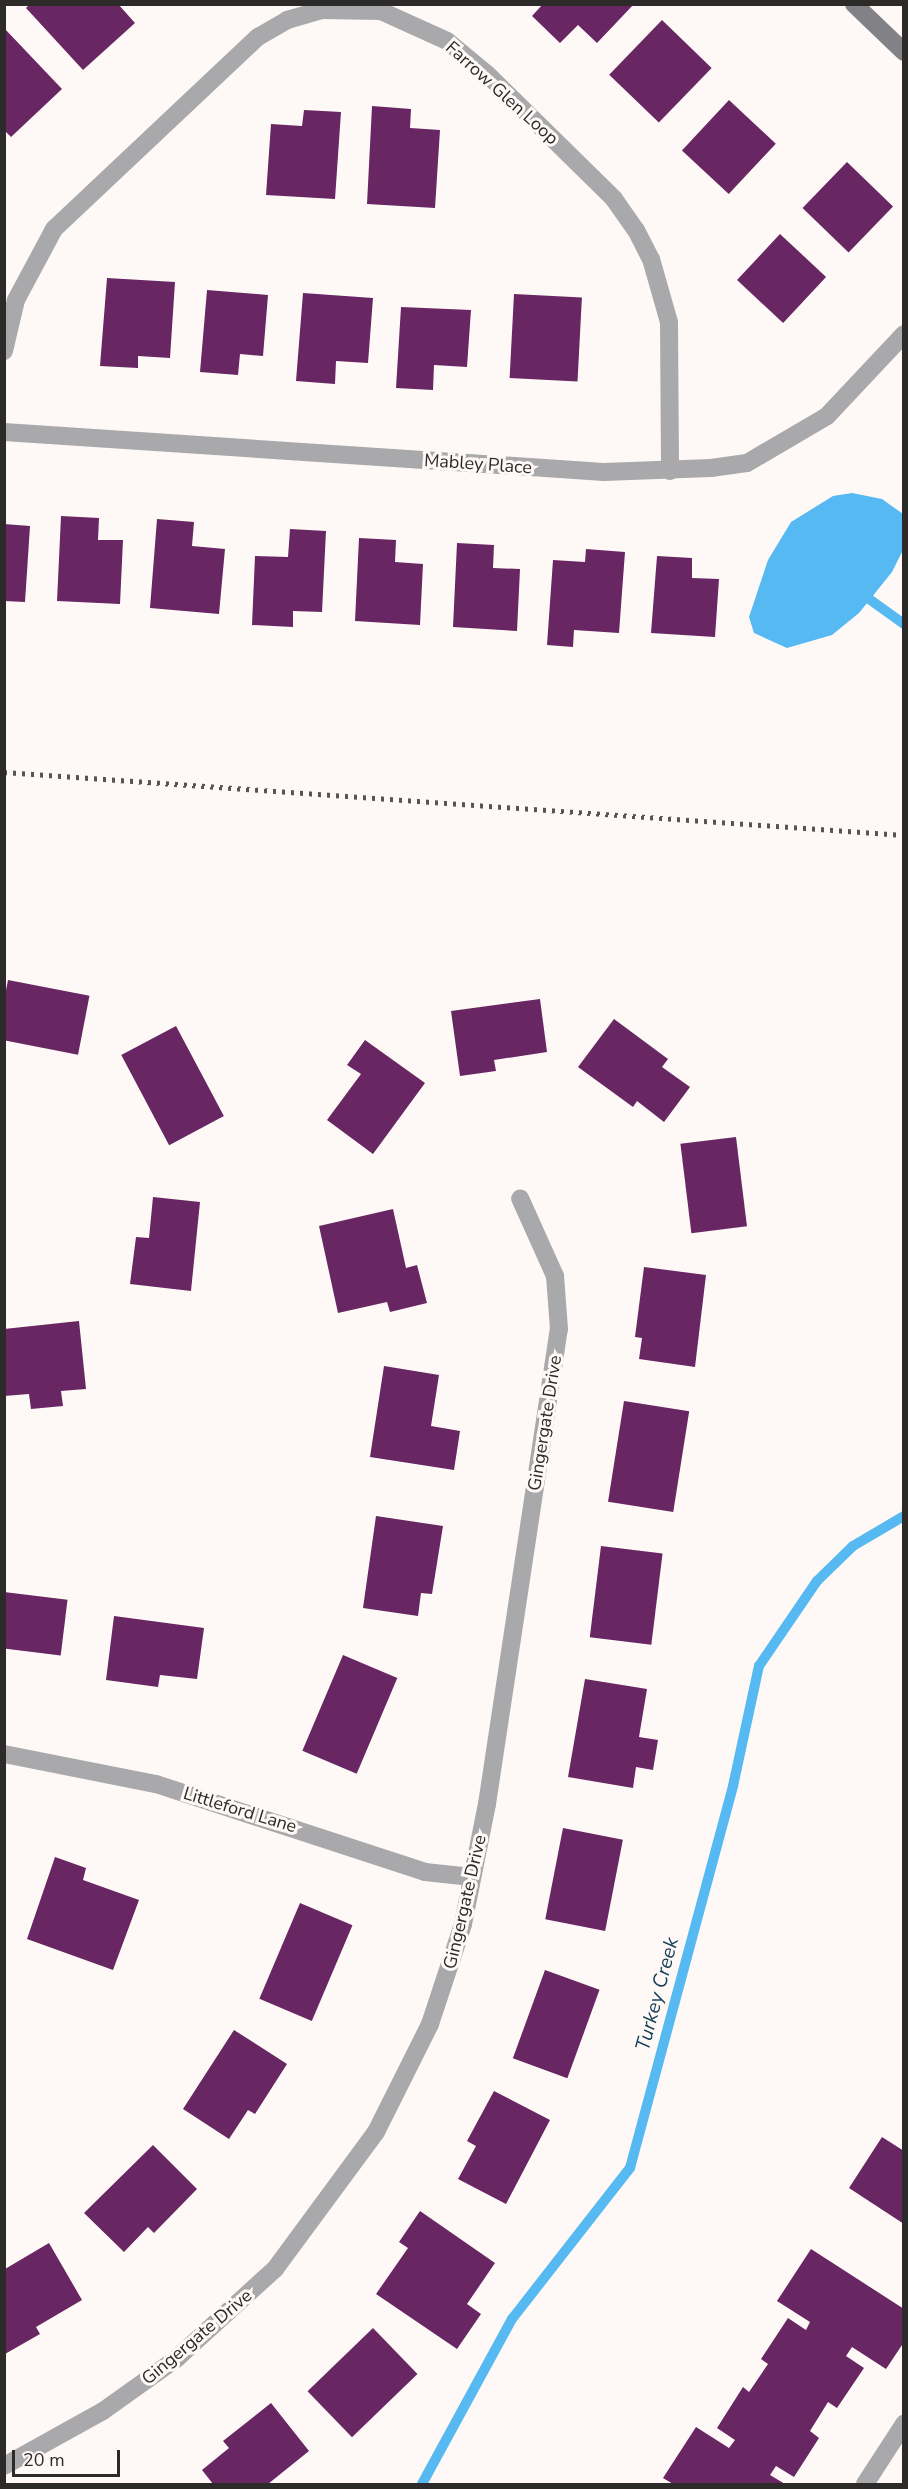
<!DOCTYPE html>
<html>
<head>
<meta charset="utf-8">
<style>
  body { margin:0 }
  #map { position:relative; width:908px; height:2489px; overflow:hidden; background:#fef9f6; font-family:"Nunito Sans",sans-serif }
  div>[style] { position:absolute }
  .water>* { inset:0; background:#57b9f2 }
  .stream>* { height:10px; margin:-5px; padding:0 5px; transform-origin:5px; border-radius:5px; background:#57b9f2 }
  .building>* { inset:0; background:#682663; transform-origin:0 0 }
  .street>* { height:18px; margin:-9px; padding:0 9px; transform-origin:9px; border-radius:9px; background:#a9a9ac }
  .secondary>* { height:18px; margin:-9px; padding:0 9px; transform-origin:9px; border-radius:9px; background:#828286 }
  .rail>* { height:4.5px; margin-top:-2.25px; transform-origin:0; background:repeating-linear-gradient(90deg,#575552 0 3px,transparent 0 9px) }
  span { translate:-50% -50%; white-space:nowrap; text-align:center; line-height:1.15; -webkit-text-stroke:6px #fef9f6; paint-order:stroke }
  .street-label { font-size:18px; color:#2d2b29 }
  .water-label { font-size:20px; color:#184159; font-style:italic }
  .frame { position:absolute; inset:0; border:6px solid #2d2b29; pointer-events:none }
  .scale { position:absolute; left:12px; top:2450px; width:108px; height:27px; box-sizing:border-box; border:3px solid #2d2b29; border-top:0; padding-left:8px; font-size:18px; line-height:21px; white-space:nowrap; color:#2d2b29; -webkit-text-stroke:4px #fef9f6; paint-order:stroke }
</style>
</head>
<body>
<div id="map">
  <div class="water">
    <div style="clip-path:polygon(852px 493px,882px 499px,903px 514px,903px 550px,892px 572px,859px 613px,832px 635px,787px 648px,754px 633px,749px 617px,768px 560px,791px 522px,833px 496px)"></div>
  </div>
  <div class="stream">
    <div style="left:858px;top:591px;width:57px;rotate:35.7deg"></div>
    <div style="left:422px;top:2484px;width:188px;rotate:-61.4deg"></div>
    <div style="left:512px;top:2319px;width:192px;rotate:-52deg"></div>
    <div style="left:630px;top:2168px;width:396px;rotate:-74.9deg"></div>
    <div style="left:733px;top:1786px;width:123px;rotate:-77.8deg"></div>
    <div style="left:759px;top:1666px;width:103px;rotate:-55.7deg"></div>
    <div style="left:817px;top:1581px;width:50px;rotate:-44.2deg"></div>
    <div style="left:853px;top:1546px;width:59px;rotate:-30.5deg"></div>
  </div>
  <div class="building">
    <div style="clip-path:polygon(30px 4px,118px 4px,135px 23px,83px 70px,26px 8px)"></div>
    <div style="clip-path:polygon(543px 4px,634px 4px,597px 43px,578px 25px,560px 43px,532px 16px)"></div>
    <div style="left:662px;top:20px;width:69px;height:76px;rotate:44deg"></div>
    <div style="clip-path:polygon(4px 28px,62px 89px,11px 137px,4px 130px)"></div>
    <div style="left:729px;top:100px;width:64px;height:69px;rotate:43deg"></div>
    <div style="clip-path:polygon(372px 106px,411px 109px,410px 128px,440px 130px,435px 208px,367px 204px)"></div>
    <div style="clip-path:polygon(304px 110px,341px 112px,335px 199px,266px 195px,271px 124px,302px 126px)"></div>
    <div style="left:847px;top:162px;width:64px;height:64px;rotate:44deg"></div>
    <div style="left:780px;top:234px;width:63px;height:63px;rotate:43deg"></div>
    <div style="clip-path:polygon(107px 278px,175px 282px,170px 358px,138px 356px,138px 368px,100px 366px)"></div>
    <div style="clip-path:polygon(207px 290px,268px 295px,263px 356px,240px 354px,238px 375px,200px 372px)"></div>
    <div style="clip-path:polygon(303px 293px,373px 298px,368px 363px,336px 361px,335px 384px,296px 381px)"></div>
    <div style="left:514px;top:294px;width:68px;height:84px;rotate:3deg"></div>
    <div style="clip-path:polygon(401px 307px,471px 310px,467px 367px,434px 365px,433px 390px,396px 388px)"></div>
    <div style="clip-path:polygon(61px 516px,99px 518px,98px 540px,123px 540px,120px 604px,57px 601px)"></div>
    <div style="clip-path:polygon(157px 519px,194px 522px,192px 546px,225px 549px,219px 614px,150px 608px)"></div>
    <div style="clip-path:polygon(4px 524px,30px 526px,25px 602px,4px 601px)"></div>
    <div style="clip-path:polygon(290px 529px,326px 531px,322px 612px,293px 611px,293px 627px,252px 625px,255px 556px,288px 557px)"></div>
    <div style="clip-path:polygon(359px 538px,396px 540px,395px 562px,423px 564px,420px 625px,355px 621px)"></div>
    <div style="clip-path:polygon(457px 543px,494px 545px,493px 568px,520px 569px,517px 631px,453px 627px)"></div>
    <div style="clip-path:polygon(586px 549px,625px 552px,619px 633px,574px 630px,573px 647px,547px 645px,553px 560px,585px 562px)"></div>
    <div style="clip-path:polygon(657px 556px,692px 558px,692px 578px,719px 579px,715px 637px,651px 633px)"></div>
    <div style="left:8px;top:980px;width:83px;height:60px;rotate:11deg"></div>
    <div style="clip-path:polygon(540px 999px,547px 1052px,494px 1060px,496px 1071px,460px 1076px,451px 1011px)"></div>
    <div style="clip-path:polygon(614px 1019px,668px 1059px,662px 1067px,690px 1087px,664px 1122px,637px 1101px,633px 1107px,578px 1067px)"></div>
    <div style="left:176px;top:1026px;width:102px;height:62px;rotate:62deg"></div>
    <div style="clip-path:polygon(365px 1040px,425px 1083px,373px 1154px,327px 1120px,361px 1074px,347px 1065px)"></div>
    <div style="left:736px;top:1137px;width:90px;height:56px;rotate:83deg"></div>
    <div style="clip-path:polygon(153px 1197px,200px 1202px,191px 1291px,130px 1284px,136px 1237px,149px 1238px)"></div>
    <div style="clip-path:polygon(393px 1209px,406px 1268px,417px 1265px,427px 1303px,390px 1312px,387px 1302px,338px 1313px,319px 1226px)"></div>
    <div style="clip-path:polygon(644px 1267px,706px 1275px,695px 1367px,639px 1359px,642px 1338px,635px 1337px)"></div>
    <div style="clip-path:polygon(79px 1321px,86px 1389px,61px 1391px,63px 1406px,31px 1409px,29px 1394px,4px 1396px,4px 1329px)"></div>
    <div style="clip-path:polygon(384px 1366px,439px 1375px,431px 1426px,460px 1431px,454px 1470px,370px 1457px)"></div>
    <div style="left:624px;top:1401px;width:66px;height:102px;rotate:9deg"></div>
    <div style="clip-path:polygon(376px 1516px,443px 1526px,432px 1594px,421px 1593px,418px 1616px,363px 1608px)"></div>
    <div style="left:601px;top:1546px;width:62px;height:92px;rotate:7deg"></div>
    <div style="left:4px;top:1592px;width:64px;height:56px;rotate:7deg"></div>
    <div style="clip-path:polygon(114px 1616px,204px 1628px,197px 1679px,160px 1675px,158px 1687px,106px 1680px)"></div>
    <div style="left:343px;top:1655px;width:59px;height:104px;rotate:23deg"></div>
    <div style="clip-path:polygon(585px 1679px,647px 1689px,639px 1737px,658px 1740px,653px 1770px,636px 1767px,633px 1788px,568px 1777px)"></div>
    <div style="left:563px;top:1828px;width:61px;height:93px;rotate:11deg"></div>
    <div style="clip-path:polygon(55px 1857px,86px 1868px,83px 1880px,139px 1900px,113px 1970px,27px 1939px)"></div>
    <div style="left:300px;top:1903px;width:57px;height:104px;rotate:23deg"></div>
    <div style="left:545px;top:1970px;width:58px;height:94px;rotate:20deg"></div>
    <div style="clip-path:polygon(234px 2030px,287px 2064px,255px 2114px,248px 2110px,229px 2139px,183px 2109px)"></div>
    <div style="clip-path:polygon(494px 2091px,550px 2120px,506px 2204px,458px 2179px,476px 2146px,467px 2141px)"></div>
    <div style="clip-path:polygon(882px 2137px,904px 2151px,904px 2224px,849px 2188px)"></div>
    <div style="clip-path:polygon(153px 2145px,197px 2189px,154px 2233px,148px 2227px,124px 2252px,84px 2213px)"></div>
    <div style="clip-path:polygon(420px 2211px,495px 2263px,467px 2304px,481px 2314px,457px 2349px,376px 2294px,408px 2248px,399px 2242px)"></div>
    <div style="clip-path:polygon(49px 2243px,82px 2300px,36px 2327px,40px 2334px,5px 2354px,5px 2269px)"></div>
    <div style="clip-path:polygon(811px 2249px,904px 2309px,904px 2342px,886px 2369px,852px 2347px,846px 2356px,864px 2368px,837px 2408px,828px 2402px,810px 2431px,819px 2438px,794px 2477px,776px 2466px,770px 2475px,785px 2484px,673px 2484px,663px 2478px,696px 2427px,729px 2448px,735px 2440px,717px 2428px,743px 2387px,749px 2392px,768px 2364px,761px 2359px,788px 2318px,806px 2330px,810px 2322px,777px 2301px)"></div>
    <div style="left:373px;top:2328px;width:64px;height:91px;rotate:46deg"></div>
    <div style="clip-path:polygon(271px 2403px,309px 2451px,268px 2484px,213px 2484px,202px 2470px,229px 2448px,223px 2441px)"></div>
  </div>
  <div class="street">
    <div style="left:4px;top:351px;width:52px;rotate:-76.8deg"></div>
    <div style="left:16px;top:300px;width:81px;rotate:-61.8deg"></div>
    <div style="left:54px;top:229px;width:280px;rotate:-43.3deg"></div>
    <div style="left:258px;top:37px;width:34px;rotate:-30deg"></div>
    <div style="left:287px;top:20px;width:35px;rotate:-16deg"></div>
    <div style="left:321px;top:10px;width:60px;rotate:1deg"></div>
    <div style="left:381px;top:11px;width:72px;rotate:24.4deg"></div>
    <div style="left:447px;top:41px;width:52px;rotate:39.5deg"></div>
    <div style="left:487px;top:74px;width:178px;rotate:44.5deg"></div>
    <div style="left:614px;top:199px;width:38px;rotate:55deg"></div>
    <div style="left:636px;top:230px;width:33px;rotate:63deg"></div>
    <div style="left:651px;top:259px;width:66px;rotate:74.1deg"></div>
    <div style="left:669px;top:322px;width:149px;rotate:89.6deg"></div>
    <div style="left:4px;top:432px;width:601px;rotate:3.81deg"></div>
    <div style="left:604px;top:472px;width:107px;rotate:-2.1deg"></div>
    <div style="left:711px;top:468px;width:36px;rotate:-8deg"></div>
    <div style="left:747px;top:463px;width:93px;rotate:-30.4deg"></div>
    <div style="left:827px;top:416px;width:112px;rotate:-46.8deg"></div>
    <div style="left:4px;top:1754px;width:155px;rotate:11.2deg"></div>
    <div style="left:156px;top:1784px;width:283px;rotate:18.1deg"></div>
    <div style="left:425px;top:1872px;width:47px;rotate:6.1deg"></div>
    <div style="left:4px;top:2466px;width:113px;rotate:-29.1deg"></div>
    <div style="left:103px;top:2411px;width:90px;rotate:-35.5deg"></div>
    <div style="left:176px;top:2359px;width:134px;rotate:-42.3deg"></div>
    <div style="left:275px;top:2269px;width:170px;rotate:-53.6deg"></div>
    <div style="left:376px;top:2132px;width:121px;rotate:-63.4deg"></div>
    <div style="left:430px;top:2024px;width:105px;rotate:-71.7deg"></div>
    <div style="left:463px;top:1924px;width:122px;rotate:-78.7deg"></div>
    <div style="left:487px;top:1804px;width:480px;rotate:-81.4deg"></div>
    <div style="left:559px;top:1329px;width:53px;rotate:-94.3deg"></div>
    <div style="left:555px;top:1276px;width:85px;rotate:-114.2deg"></div>
    <div style="left:865px;top:2484px;width:72px;rotate:-57deg"></div>
  </div>
  <div class="secondary">
    <div style="left:854px;top:4px;width:69px;rotate:43.8deg"></div>
  </div>
  <div class="rail">
    <div style="left:4px;top:772px;width:902px;rotate:4deg"></div>
  </div>
  <div class="street-label">
    <span style="left:502px;top:93px;rotate:42deg">Farrow Glen Loop</span>
    <span style="left:478px;top:464px;rotate:4deg">Mabley Place</span>
    <span style="left:545px;top:1423px;rotate:-81deg">Gingergate Drive</span>
    <span style="left:240px;top:1810px;rotate:17deg">Littleford Lane</span>
    <span style="left:465px;top:1902px;rotate:-77deg">Gingergate Drive</span>
    <span style="left:197px;top:2337px;rotate:-40deg">Gingergate Drive</span>
  </div>
  <div class="water-label">
    <span style="left:657px;top:1994px;rotate:-75deg">Turkey Creek</span>
  </div>
  <div class="frame"></div>
  <div class="scale">20 m</div>
</div>
</body>
</html>
